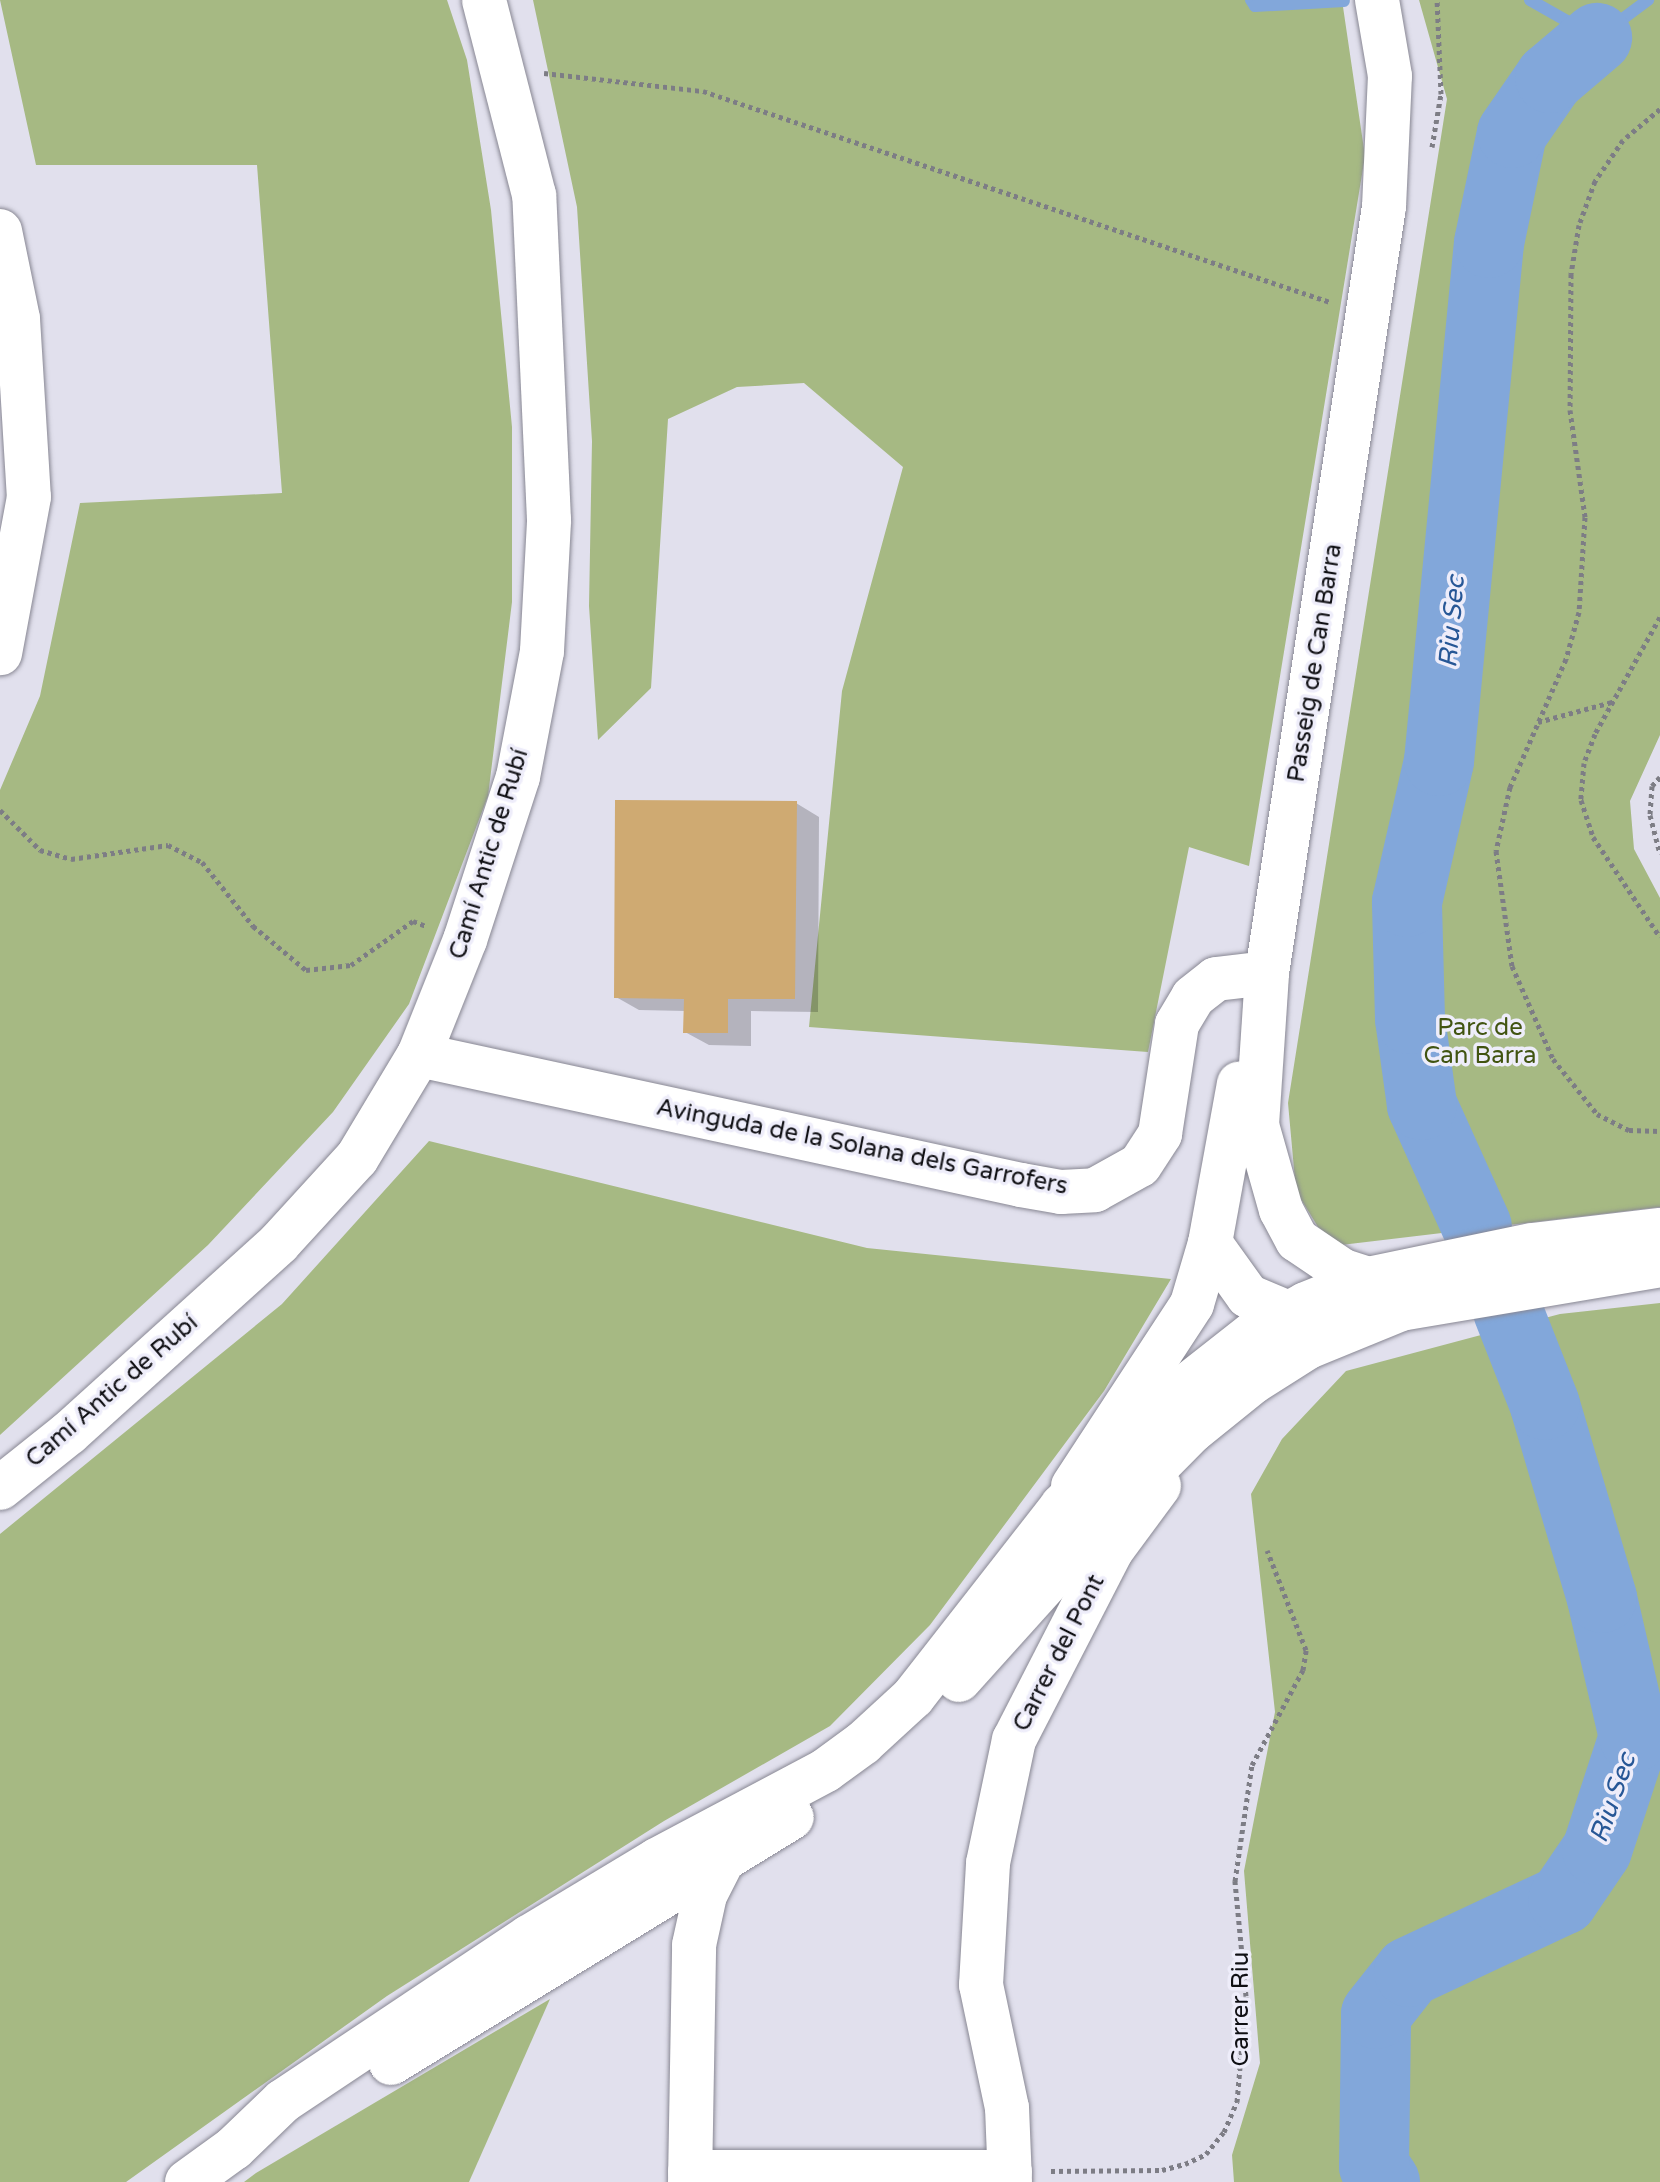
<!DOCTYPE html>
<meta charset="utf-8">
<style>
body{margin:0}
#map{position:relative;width:1660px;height:2182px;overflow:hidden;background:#e1e0ed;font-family:"Varela Round",sans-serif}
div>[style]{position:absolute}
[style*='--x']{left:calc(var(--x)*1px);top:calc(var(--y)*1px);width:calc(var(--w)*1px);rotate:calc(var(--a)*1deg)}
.green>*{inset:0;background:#a6b983}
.shadow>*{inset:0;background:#0003}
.stream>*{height:12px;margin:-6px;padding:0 6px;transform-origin:6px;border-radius:6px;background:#82a7da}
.river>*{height:70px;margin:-35px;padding:0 35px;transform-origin:35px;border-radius:35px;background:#82a7da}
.building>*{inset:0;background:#cfaa72}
.path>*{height:5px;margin-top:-2.5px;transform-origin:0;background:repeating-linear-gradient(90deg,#7d7d85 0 4px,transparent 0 8px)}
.roads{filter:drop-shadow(0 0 2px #888793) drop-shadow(0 0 2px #888793)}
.minor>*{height:44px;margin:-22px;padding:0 22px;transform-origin:22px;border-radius:22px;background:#fff}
.major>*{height:44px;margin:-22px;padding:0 22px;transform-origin:22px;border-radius:22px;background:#fff}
span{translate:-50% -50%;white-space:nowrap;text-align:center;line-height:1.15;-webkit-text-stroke:7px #eeedfa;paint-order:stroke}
.street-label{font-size:24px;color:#101014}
.park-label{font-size:24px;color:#415411}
.water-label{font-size:26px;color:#275796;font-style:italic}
</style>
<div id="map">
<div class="green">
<i style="clip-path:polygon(0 0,447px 0,467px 60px,491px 210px,512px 427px,512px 602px,488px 796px,409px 1004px,333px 1112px,208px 1245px,0 1435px,0 790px,40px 696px,80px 503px,282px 493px,257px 165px,36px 165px)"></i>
<i style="clip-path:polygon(533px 0,1342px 0,1365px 156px,1249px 866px,1189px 847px,1148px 1052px,809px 1027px,842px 691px,903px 467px,804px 383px,737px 387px,668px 419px,651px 688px,598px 740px,589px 606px,592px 441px,577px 207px)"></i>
<i style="clip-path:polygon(1419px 0,1660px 0,1660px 735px,1630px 801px,1634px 849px,1660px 898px,1660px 1207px,1341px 1245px,1318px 1227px,1296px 1191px,1288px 1103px,1447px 99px)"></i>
<i style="clip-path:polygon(429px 1141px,867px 1248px,1171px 1279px,1104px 1391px,930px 1625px,830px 1726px,664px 1821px,387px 1996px,126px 2182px,0 2182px,0 1534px,282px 1304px)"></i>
<i style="clip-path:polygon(1660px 1303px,1660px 2182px,1234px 2182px,1232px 2155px,1260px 2063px,1244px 1871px,1275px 1712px,1251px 1494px,1282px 1439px,1346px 1371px,1560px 1314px)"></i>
<i style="clip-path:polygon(550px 1999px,469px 2182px,244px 2182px,256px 2173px)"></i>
</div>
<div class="shadow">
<i style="clip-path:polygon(796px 803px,819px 817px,818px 1012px,751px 1011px,751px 1046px,709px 1045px,685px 1032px,686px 1011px,639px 1010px,616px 997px)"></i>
</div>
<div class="stream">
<i style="--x:1251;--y:0;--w:7;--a:56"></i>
<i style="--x:1255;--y:6;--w:89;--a:-3.2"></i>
<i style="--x:1530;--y:0;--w:77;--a:29.6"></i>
<i style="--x:1597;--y:38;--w:64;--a:-36.7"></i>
</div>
<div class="river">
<i style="--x:1477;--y:1227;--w:134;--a:-114.3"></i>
<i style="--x:1422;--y:1105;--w:87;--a:-97.9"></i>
<i style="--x:1410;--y:1019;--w:117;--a:-91.5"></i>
<i style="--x:1407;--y:902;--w:145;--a:-77.2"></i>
<i style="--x:1439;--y:761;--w:520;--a:-84.49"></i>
<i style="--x:1489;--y:243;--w:112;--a:-78.2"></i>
<i style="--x:1512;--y:133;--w:67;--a:-55.4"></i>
<i style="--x:1550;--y:78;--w:62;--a:-40.4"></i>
<i style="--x:1385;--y:2182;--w:19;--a:-125"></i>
<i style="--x:1374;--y:2166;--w:152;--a:-89.2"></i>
<i style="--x:1376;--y:2014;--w:53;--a:-51.8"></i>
<i style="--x:1409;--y:1972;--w:170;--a:-25.1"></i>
<i style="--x:1563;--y:1900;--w:60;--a:-55.8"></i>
<i style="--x:1597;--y:1850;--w:119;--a:-71.9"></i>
<i style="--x:1634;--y:1737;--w:143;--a:-103"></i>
<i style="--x:1602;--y:1598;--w:201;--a:-106.5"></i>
<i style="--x:1545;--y:1405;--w:101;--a:-111.5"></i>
</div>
<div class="building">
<i style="clip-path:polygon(615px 800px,797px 801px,795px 999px,728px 999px,728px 1033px,683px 1033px,684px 999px,614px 998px)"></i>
</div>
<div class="path">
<i style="--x:544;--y:73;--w:160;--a:6.5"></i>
<i style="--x:703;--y:91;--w:662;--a:18.6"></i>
<i style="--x:1660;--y:109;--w:48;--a:140"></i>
<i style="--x:1623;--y:140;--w:50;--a:124.3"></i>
<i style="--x:1595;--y:181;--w:47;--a:110"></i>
<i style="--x:1579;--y:225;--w:50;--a:99.3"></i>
<i style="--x:1571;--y:274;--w:136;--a:90.4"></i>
<i style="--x:1570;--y:410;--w:108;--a:82"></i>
<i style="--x:1585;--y:517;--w:95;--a:93.6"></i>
<i style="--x:1579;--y:612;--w:49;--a:105.5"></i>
<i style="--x:1566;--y:659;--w:140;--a:113.6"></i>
<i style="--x:1510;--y:787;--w:66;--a:102.3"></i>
<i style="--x:1496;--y:851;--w:116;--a:82.1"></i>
<i style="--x:1512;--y:966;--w:102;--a:66.2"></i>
<i style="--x:1553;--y:1059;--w:70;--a:51.3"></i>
<i style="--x:1597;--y:1114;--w:36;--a:27"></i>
<i style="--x:1629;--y:1130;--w:31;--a:2"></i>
<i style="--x:1432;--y:147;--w:54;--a:-80.4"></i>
<i style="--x:1441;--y:94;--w:94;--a:-92.4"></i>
<i style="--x:1660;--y:617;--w:134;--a:119.1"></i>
<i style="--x:1595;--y:734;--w:31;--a:111"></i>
<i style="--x:1584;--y:763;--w:37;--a:95"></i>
<i style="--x:1581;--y:800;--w:39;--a:72"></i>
<i style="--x:1593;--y:837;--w:120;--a:56.2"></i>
<i style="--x:1538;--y:722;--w:77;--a:-15.1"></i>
<i style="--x:1660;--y:777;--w:12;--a:132"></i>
<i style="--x:1652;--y:786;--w:29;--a:94"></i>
<i style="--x:1650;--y:815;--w:40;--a:75.6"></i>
<i style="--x:0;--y:810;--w:57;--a:45"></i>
<i style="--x:40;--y:850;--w:32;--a:16"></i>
<i style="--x:71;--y:859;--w:98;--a:-8.2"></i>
<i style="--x:168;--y:845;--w:38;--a:27"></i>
<i style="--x:202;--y:862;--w:82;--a:51.4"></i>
<i style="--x:253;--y:926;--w:69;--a:39.7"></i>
<i style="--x:306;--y:970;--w:45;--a:-6.3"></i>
<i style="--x:351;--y:965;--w:76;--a:-35.4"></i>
<i style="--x:413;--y:921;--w:14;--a:21"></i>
<i style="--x:1051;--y:2171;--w:111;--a:-0.5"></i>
<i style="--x:1162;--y:2170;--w:24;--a:-15"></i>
<i style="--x:1185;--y:2164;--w:23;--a:-25"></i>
<i style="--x:1206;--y:2154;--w:28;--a:-51"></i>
<i style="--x:1224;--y:2132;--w:33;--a:-67"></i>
<i style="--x:1237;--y:2102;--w:106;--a:-85.1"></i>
<i style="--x:1246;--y:1996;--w:116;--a:-95.5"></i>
<i style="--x:1235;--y:1881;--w:117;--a:-81.7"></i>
<i style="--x:1252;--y:1765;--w:108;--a:-61.8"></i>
<i style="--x:1303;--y:1670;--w:20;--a:-81"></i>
<i style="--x:1306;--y:1650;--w:107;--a:-111.3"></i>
</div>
<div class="roads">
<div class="minor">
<i style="--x:0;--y:231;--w:90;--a:78.4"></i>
<i style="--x:18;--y:319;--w:178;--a:86.5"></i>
<i style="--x:29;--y:497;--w:159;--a:100.5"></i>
<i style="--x:419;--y:1055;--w:616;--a:12.19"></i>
<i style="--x:1021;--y:1185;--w:41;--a:9.9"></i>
<i style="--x:1061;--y:1192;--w:34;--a:-3"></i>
<i style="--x:1095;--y:1190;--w:51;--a:-29.1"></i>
<i style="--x:1140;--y:1165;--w:37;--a:-57"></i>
<i style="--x:1160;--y:1134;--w:111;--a:-81.2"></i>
<i style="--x:1177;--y:1024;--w:31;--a:-59"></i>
<i style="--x:1193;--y:997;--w:29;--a:-38"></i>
<i style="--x:1216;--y:979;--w:51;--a:-6.7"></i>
<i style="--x:1210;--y:1243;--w:65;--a:54.4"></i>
<i style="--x:1248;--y:1296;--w:56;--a:22.9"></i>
<i style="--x:1300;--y:1318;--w:19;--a:3"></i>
<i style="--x:1368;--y:1279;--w:26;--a:-162"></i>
<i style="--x:1343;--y:1271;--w:55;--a:-146"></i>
<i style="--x:1297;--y:1240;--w:34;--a:-118"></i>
<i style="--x:1281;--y:1210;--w:88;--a:-105.8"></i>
<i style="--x:1257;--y:1125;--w:152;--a:-86.2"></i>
<i style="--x:1267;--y:973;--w:775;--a:-81.32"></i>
<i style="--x:1384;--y:207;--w:131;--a:-87.4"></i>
<i style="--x:1390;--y:76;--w:77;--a:-99.7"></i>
<i style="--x:1073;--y:1486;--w:217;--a:-56.8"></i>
<i style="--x:1192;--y:1304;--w:64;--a:-73.6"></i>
<i style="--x:1210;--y:1243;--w:162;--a:-79.7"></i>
<i style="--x:0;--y:1488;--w:88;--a:-38.6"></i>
<i style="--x:69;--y:1433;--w:283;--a:-42.1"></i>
<i style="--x:279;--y:1243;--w:115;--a:-47.5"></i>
<i style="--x:357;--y:1158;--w:120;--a:-59"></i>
<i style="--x:419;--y:1055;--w:124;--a:-68.2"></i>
<i style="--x:465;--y:940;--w:171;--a:-72"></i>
<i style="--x:518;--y:777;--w:128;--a:-79.2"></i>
<i style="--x:542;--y:651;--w:131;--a:-86.9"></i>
<i style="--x:549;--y:520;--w:325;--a:-92.6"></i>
<i style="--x:534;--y:195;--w:201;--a:-104.4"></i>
<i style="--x:690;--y:2172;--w:320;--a:0"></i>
<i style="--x:690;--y:2182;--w:237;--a:-89"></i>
<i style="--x:694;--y:1945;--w:51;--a:-77.6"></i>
<i style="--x:705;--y:1895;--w:37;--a:-63"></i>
<i style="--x:1010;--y:2182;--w:74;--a:-92.3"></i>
<i style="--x:1007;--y:2108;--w:126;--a:-101.9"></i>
<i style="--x:981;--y:1985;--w:122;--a:-86.7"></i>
<i style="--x:988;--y:1863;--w:126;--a:-78.1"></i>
<i style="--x:1014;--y:1740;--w:212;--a:-62.8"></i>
<i style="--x:1111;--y:1551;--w:81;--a:-53.6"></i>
</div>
<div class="major">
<i style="--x:959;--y:1680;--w:200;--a:-48"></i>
<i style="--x:1093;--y:1531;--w:141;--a:-45.3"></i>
<i style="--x:1192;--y:1431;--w:78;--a:-38.8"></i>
<i style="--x:1253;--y:1382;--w:65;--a:-32.5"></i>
<i style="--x:1308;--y:1347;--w:100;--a:-22.2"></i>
<i style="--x:1401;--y:1309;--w:263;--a:-9.6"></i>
<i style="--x:391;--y:2063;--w:470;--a:-31.5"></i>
<i style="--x:187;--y:2182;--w:58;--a:-35.9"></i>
<i style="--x:234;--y:2148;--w:68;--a:-43.8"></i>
<i style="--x:283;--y:2101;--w:296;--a:-33.7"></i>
<i style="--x:529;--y:1937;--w:149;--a:-31"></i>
<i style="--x:657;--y:1860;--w:191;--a:-28"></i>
<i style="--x:826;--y:1770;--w:46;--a:-36.1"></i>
<i style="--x:863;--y:1743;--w:68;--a:-42.6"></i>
<i style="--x:913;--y:1697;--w:242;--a:-52"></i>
<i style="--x:1062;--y:1506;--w:165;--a:-44.3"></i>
<i style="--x:1180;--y:1391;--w:95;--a:-38.2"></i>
<i style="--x:1255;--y:1332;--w:58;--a:-28.8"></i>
<i style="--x:1306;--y:1304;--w:67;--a:-22"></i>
<i style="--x:1368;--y:1279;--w:167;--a:-11.7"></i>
<i style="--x:1532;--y:1245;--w:129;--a:-6.7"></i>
</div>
</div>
<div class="street-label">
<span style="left:1315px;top:663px;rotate:-81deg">Passeig de Can Barra</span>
<span style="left:489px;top:854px;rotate:-73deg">Camí Antic de Rubí</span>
<span style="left:862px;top:1147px;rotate:11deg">Avinguda de la Solana dels Garrofers</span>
<span style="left:112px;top:1391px;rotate:-41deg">Camí Antic de Rubí</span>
<span style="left:1059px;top:1653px;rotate:-63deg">Carrer del Pont</span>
<span style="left:1241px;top:2009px;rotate:-90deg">Carrer Riu</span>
</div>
<div class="park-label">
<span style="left:1480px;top:1042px">Parc de<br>Can Barra</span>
</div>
<div class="water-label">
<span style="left:1452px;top:622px;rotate:-85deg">Riu Sec</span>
<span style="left:1613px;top:1798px;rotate:-71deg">Riu Sec</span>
</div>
</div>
